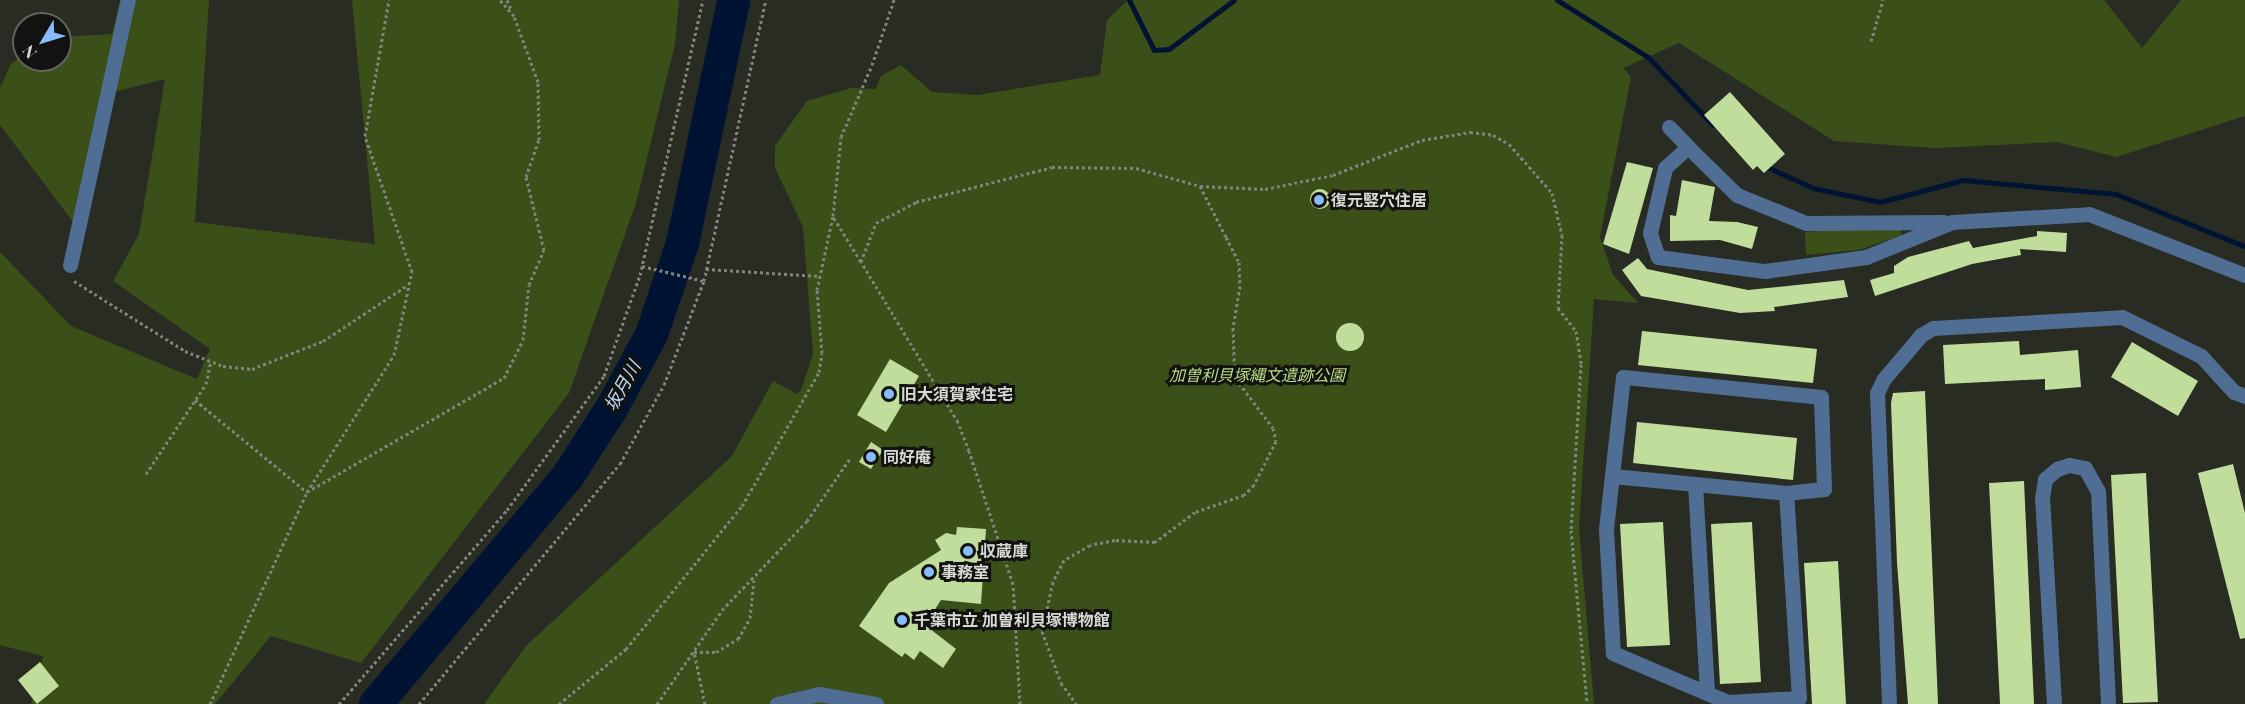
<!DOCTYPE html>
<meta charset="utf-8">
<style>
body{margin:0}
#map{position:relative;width:2245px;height:704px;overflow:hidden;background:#282c23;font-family:"Playfair Display","Noto Sans JP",serif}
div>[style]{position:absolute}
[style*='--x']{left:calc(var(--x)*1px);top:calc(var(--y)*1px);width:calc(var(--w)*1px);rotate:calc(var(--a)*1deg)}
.green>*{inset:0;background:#3b5018}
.stream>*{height:5px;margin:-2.5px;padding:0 2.5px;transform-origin:2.5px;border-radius:2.5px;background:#001333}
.river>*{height:33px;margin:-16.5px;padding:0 16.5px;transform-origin:16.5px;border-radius:16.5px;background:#001333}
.building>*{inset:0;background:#c0dd9c}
.round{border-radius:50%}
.path>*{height:3px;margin-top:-1.5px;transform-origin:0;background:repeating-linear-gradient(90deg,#80847c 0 3px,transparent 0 6px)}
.minor>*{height:15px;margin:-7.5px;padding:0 7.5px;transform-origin:7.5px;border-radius:7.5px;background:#506e93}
.dots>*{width:16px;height:16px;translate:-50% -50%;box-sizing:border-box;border:3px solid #121310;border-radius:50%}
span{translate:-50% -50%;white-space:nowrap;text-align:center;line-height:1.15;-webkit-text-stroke:6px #121310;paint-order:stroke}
.poi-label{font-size:16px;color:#d7dad4;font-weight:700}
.left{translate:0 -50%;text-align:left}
.park-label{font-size:16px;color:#b7dc85;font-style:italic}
.water-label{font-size:18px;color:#c0d7f5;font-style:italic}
.north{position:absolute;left:12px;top:12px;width:60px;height:60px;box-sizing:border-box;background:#121310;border:2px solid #61635e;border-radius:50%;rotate:232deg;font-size:16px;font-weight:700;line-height:24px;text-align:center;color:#d7dad4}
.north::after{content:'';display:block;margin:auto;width:21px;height:27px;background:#87bbfb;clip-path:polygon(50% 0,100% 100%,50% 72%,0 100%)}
</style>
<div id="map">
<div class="green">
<i style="clip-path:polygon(120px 0,209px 0,195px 222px,375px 244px,352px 0,679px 0,675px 44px,636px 203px,569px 393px,361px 663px,271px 636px,215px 704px,31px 704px,43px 656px,0 645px,0 252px,71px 326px,197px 379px,210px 349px,113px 281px,139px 234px,165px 79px,110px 93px,73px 222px,0 125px,0 88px,11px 64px,24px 54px,24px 60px,60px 60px,60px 37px,112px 34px)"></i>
<i style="clip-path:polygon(1128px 0,2104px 0,2142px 48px,2181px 0,2245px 0,2245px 116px,2116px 157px,2057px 142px,1935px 148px,1834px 141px,1679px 43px,1623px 68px,1631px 77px,1600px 237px,1613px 275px,1638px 303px,1594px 299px,1579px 528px,1594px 704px,484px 704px,527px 645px,732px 456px,773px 381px,797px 394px,801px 390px,813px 354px,803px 227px,775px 168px,775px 146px,807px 101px,851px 88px,876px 89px,881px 76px,901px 65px,932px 92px,978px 95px,1100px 75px,1107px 20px)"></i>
<i style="clip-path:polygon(1900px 225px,1902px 235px,1859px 250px,1806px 255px,1805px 232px)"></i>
</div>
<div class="stream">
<i style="--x:1129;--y:0;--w:56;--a:63.4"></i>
<i style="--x:1154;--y:50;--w:15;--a:-4"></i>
<i style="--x:1169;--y:49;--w:81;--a:-37"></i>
<i style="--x:1557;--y:0;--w:107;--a:32.1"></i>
<i style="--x:1648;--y:57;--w:94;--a:46.3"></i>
<i style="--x:1765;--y:166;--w:53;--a:24.6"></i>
<i style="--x:1813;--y:188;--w:68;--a:11.8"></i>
<i style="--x:1880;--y:202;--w:86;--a:-14.8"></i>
<i style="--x:1963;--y:180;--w:154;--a:5.2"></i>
<i style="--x:2116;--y:194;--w:138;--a:22.1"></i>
</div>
<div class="river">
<i style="--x:375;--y:704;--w:298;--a:-49.9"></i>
<i style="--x:567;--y:476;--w:81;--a:-57.1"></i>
<i style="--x:611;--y:408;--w:84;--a:-61.6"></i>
<i style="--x:651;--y:334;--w:96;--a:-71.2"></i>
<i style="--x:682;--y:243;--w:248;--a:-78.1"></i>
</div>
<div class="building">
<i style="clip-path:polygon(1730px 92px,1785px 154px,1764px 173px,1757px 166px,1753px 170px,1704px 115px)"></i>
<i style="clip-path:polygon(1627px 162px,1653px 168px,1629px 254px,1603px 244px)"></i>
<i style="clip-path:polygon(1682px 180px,1715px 187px,1709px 221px,1737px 222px,1758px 227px,1752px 249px,1720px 240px,1670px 241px,1670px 215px,1676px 216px)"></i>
<i class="round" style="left:1310px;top:189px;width:20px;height:20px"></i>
<i style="clip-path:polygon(2037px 231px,2067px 233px,2066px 252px,2020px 249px,2021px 255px,1972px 264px,1875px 296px,1870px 280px,1894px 273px,1894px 266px,1908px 257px,1969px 241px,1973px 248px,2037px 236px)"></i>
<i style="clip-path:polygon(1638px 258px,1647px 269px,1748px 290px,1844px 280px,1848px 297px,1774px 307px,1775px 311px,1740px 313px,1641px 296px,1622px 270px)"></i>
<i class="round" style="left:1336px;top:323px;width:28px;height:28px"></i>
<i style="clip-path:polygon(1642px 331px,1817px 349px,1813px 383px,1638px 365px)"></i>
<i style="clip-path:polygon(2019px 341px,2020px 355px,2078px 350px,2081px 387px,2045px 390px,2045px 379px,1945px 384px,1943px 345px)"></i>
<i style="clip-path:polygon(2132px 342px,2198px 381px,2178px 416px,2111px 377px)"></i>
<i style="clip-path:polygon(890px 359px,919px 376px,886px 432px,857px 415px)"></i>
<i style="clip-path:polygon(1925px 391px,1938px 704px,1908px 704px,1897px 563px,1891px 403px,1893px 393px)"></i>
<i style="clip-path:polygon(1637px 422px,1797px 438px,1793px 480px,1633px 463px)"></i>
<i style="clip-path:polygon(871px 442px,883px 450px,871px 469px,859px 462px)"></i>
<i style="clip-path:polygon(2233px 464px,2245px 513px,2245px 638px,2240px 639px,2198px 473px)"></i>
<i style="clip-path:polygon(2146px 473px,2158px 702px,2123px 703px,2111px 475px)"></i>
<i style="clip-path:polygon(2024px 481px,2034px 704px,2000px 704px,1989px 483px)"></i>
<i style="clip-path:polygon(1663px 522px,1670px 645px,1627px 647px,1620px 524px)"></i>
<i style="clip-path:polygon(1752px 522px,1761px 682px,1720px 684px,1711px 524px)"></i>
<i style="clip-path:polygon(957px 527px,986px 529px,981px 604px,941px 600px,925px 625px,956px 649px,943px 668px,920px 651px,914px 660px,905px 653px,902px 657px,859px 626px,889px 583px,941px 550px,935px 540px,946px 533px,956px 535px)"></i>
<i style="clip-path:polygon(1838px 561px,1846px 704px,1812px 704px,1804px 563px)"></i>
<i style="clip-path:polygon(40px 662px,59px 686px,37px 704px,18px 680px)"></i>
</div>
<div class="path">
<i style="--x:507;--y:0;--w:12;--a:66"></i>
<i style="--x:1871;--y:41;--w:43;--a:-73.7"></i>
<i style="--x:1200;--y:186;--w:65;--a:2.6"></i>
<i style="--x:1265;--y:189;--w:69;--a:-11.6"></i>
<i style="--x:1333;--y:175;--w:96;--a:-21.5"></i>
<i style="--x:1422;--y:140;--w:49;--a:-9.5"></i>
<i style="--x:1470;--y:132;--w:23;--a:7"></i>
<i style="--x:1493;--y:135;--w:18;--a:29"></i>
<i style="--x:1509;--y:144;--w:65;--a:48.7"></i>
<i style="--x:1552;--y:193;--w:43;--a:76.6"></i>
<i style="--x:1562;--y:235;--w:73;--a:93.1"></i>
<i style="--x:1558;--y:308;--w:29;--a:52"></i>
<i style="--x:1576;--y:331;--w:33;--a:81"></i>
<i style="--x:1581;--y:364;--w:166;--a:93.4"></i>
<i style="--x:1571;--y:530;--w:175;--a:84.7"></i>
<i style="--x:834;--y:218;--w:52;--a:58.5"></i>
<i style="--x:642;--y:266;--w:64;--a:13.6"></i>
<i style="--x:706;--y:269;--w:114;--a:3.5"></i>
<i style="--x:74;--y:281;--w:131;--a:32.2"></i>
<i style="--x:185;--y:351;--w:41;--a:21.5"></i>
<i style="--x:223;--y:366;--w:29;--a:6"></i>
<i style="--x:252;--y:369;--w:76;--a:-21.5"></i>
<i style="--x:323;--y:341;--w:102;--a:-33.4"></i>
<i style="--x:195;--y:400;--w:145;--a:39.4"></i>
<i style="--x:307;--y:492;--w:228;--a:-30.1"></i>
<i style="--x:504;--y:378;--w:42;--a:-63.4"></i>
<i style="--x:523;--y:340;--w:55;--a:-83.8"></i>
<i style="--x:529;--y:285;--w:38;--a:-67"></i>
<i style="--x:544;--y:250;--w:75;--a:-103.9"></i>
<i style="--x:526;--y:177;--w:39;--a:-71"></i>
<i style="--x:539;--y:140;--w:58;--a:-91"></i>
<i style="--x:538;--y:82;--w:70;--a:-110"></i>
<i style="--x:514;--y:16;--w:21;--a:-131"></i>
<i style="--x:146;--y:474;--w:108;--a:-56.3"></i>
<i style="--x:206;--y:384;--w:24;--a:-78"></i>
<i style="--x:210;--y:704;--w:233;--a:-65.4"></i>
<i style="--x:307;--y:492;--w:162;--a:-57.6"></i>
<i style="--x:394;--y:355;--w:85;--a:-77.8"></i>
<i style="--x:412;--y:272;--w:144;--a:-109.1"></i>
<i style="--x:365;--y:136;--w:138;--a:-80"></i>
<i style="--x:339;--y:704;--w:257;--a:-49.1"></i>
<i style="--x:507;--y:510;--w:165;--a:-54.1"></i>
<i style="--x:604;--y:376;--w:107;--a:-70.4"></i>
<i style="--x:640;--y:275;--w:282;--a:-77.1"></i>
<i style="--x:419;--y:704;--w:313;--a:-50.1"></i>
<i style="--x:620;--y:464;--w:90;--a:-60.9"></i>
<i style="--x:664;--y:385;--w:111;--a:-69"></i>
<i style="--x:704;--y:281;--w:288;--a:-77.6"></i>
<i style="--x:559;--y:704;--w:87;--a:-39.4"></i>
<i style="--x:626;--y:649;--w:184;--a:-51"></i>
<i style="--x:742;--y:506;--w:155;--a:-60.1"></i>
<i style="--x:819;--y:372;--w:19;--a:-81"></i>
<i style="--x:822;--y:353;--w:63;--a:-94.5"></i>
<i style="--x:817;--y:290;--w:76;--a:-77.8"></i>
<i style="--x:833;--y:216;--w:79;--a:-84.2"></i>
<i style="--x:841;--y:137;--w:78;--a:-66.7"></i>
<i style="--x:872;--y:65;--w:69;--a:-71.3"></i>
<i style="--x:657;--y:704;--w:114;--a:-55.3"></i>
<i style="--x:722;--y:610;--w:123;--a:-46.3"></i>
<i style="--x:807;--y:521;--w:78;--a:-55.5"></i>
<i style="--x:705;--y:704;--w:53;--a:-101.9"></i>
<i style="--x:694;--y:652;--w:22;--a:0"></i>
<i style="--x:716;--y:652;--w:26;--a:-31"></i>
<i style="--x:738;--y:639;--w:24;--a:-60"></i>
<i style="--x:750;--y:618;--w:38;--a:-84"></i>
<i style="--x:1020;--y:704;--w:120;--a:-93.3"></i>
<i style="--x:1013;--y:584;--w:140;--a:-108.3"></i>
<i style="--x:969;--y:451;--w:31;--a:-111"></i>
<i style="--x:958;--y:422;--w:187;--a:-121.2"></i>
<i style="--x:861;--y:262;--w:42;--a:-69"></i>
<i style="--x:876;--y:223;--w:45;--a:-27.7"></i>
<i style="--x:916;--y:202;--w:140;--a:-14.4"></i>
<i style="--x:1052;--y:167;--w:84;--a:0.7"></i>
<i style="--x:1136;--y:168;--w:66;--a:15.7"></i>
<i style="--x:1200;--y:186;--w:57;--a:63"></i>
<i style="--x:1226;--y:237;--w:28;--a:63"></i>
<i style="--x:1239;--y:262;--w:24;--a:88"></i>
<i style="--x:1240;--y:286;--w:43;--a:99.5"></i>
<i style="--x:1233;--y:328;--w:38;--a:88"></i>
<i style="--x:1234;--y:366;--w:18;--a:74"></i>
<i style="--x:1239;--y:383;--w:56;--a:52.9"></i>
<i style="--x:1273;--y:428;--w:13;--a:77"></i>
<i style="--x:1276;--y:441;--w:49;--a:116.6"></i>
<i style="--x:1254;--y:485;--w:14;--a:135"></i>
<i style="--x:1244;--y:495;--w:52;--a:160.9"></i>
<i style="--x:1195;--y:512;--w:50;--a:143.1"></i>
<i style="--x:1155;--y:542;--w:40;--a:-177.1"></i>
<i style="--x:1115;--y:540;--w:25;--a:169"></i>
<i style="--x:1090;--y:545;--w:30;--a:150"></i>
<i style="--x:1064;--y:560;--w:25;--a:117"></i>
<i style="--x:1053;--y:582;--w:50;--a:102.7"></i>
<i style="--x:1042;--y:631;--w:55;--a:69.9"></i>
<i style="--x:1061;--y:683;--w:26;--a:54"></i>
</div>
<div class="minor">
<i style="--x:1669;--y:127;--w:28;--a:46"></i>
<i style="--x:1688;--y:147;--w:31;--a:138"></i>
<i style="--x:1665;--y:168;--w:67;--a:103"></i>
<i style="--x:1650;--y:233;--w:25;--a:72"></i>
<i style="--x:1658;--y:257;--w:108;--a:7.5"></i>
<i style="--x:1765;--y:271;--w:102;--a:-7.9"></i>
<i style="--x:1866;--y:257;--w:93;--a:-22.1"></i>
<i style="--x:1952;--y:222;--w:137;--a:-3.3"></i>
<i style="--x:2089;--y:214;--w:168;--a:21.4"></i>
<i style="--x:1688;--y:147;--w:69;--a:44.4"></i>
<i style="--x:1737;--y:195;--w:74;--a:22.1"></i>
<i style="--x:1806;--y:223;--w:137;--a:-0.4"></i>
<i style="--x:70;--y:265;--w:271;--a:-77.7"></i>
<i style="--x:1613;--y:476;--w:174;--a:5.6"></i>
<i style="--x:1786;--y:493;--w:38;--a:-6"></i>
<i style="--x:1824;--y:489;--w:92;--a:-91.9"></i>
<i style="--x:1821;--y:397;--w:199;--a:-174.2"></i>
<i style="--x:1623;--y:377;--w:153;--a:96.4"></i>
<i style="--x:1606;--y:529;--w:124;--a:86.8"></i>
<i style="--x:1613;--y:653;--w:125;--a:23.1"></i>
<i style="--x:1728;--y:702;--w:71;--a:-3.2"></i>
<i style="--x:1799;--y:698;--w:205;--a:-93.6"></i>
<i style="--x:1695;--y:484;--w:209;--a:86.7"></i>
<i style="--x:777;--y:704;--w:43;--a:-13.4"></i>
<i style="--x:819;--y:694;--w:58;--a:10"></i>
<i style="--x:1889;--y:704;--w:311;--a:-92.2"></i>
<i style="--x:1877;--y:393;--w:14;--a:-65"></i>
<i style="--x:1883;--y:380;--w:59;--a:-49.8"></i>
<i style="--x:1921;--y:335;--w:14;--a:-30"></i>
<i style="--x:1933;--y:328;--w:189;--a:-3.3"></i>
<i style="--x:2122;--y:317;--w:88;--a:26.3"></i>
<i style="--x:2201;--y:356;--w:49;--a:47.5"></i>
<i style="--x:2234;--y:392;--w:12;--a:20"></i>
<i style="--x:2054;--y:704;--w:206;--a:-93.3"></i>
<i style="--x:2042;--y:498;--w:19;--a:-81"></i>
<i style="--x:2045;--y:479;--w:16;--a:-40"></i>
<i style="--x:2057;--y:469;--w:13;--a:-18"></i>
<i style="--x:2069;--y:465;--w:16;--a:11"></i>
<i style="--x:2085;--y:468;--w:26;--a:61"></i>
<i style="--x:2098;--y:491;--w:213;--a:87.3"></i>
</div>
<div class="dots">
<i style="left:1319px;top:200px;background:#87bbfb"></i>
<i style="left:889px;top:394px;background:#87bbfb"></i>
<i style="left:871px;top:457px;background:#87bbfb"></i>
<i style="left:968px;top:551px;background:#87bbfb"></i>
<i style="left:929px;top:572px;background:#87bbfb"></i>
<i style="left:902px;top:620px;background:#87bbfb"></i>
</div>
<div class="poi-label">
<span class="left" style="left:1331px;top:200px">復元竪穴住居</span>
<span class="left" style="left:901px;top:394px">旧大須賀家住宅</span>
<span class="left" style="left:883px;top:457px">同好庵</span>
<span class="left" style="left:980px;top:551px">収蔵庫</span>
<span class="left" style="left:941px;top:572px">事務室</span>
<span class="left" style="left:914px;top:620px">千葉市立 加曽利貝塚博物館</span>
</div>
<div class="park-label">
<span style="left:1257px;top:375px">加曽利貝塚縄文遺跡公園</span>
</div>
<div class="water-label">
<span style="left:622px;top:386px;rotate:-61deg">坂月川</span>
</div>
<div class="north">N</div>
</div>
